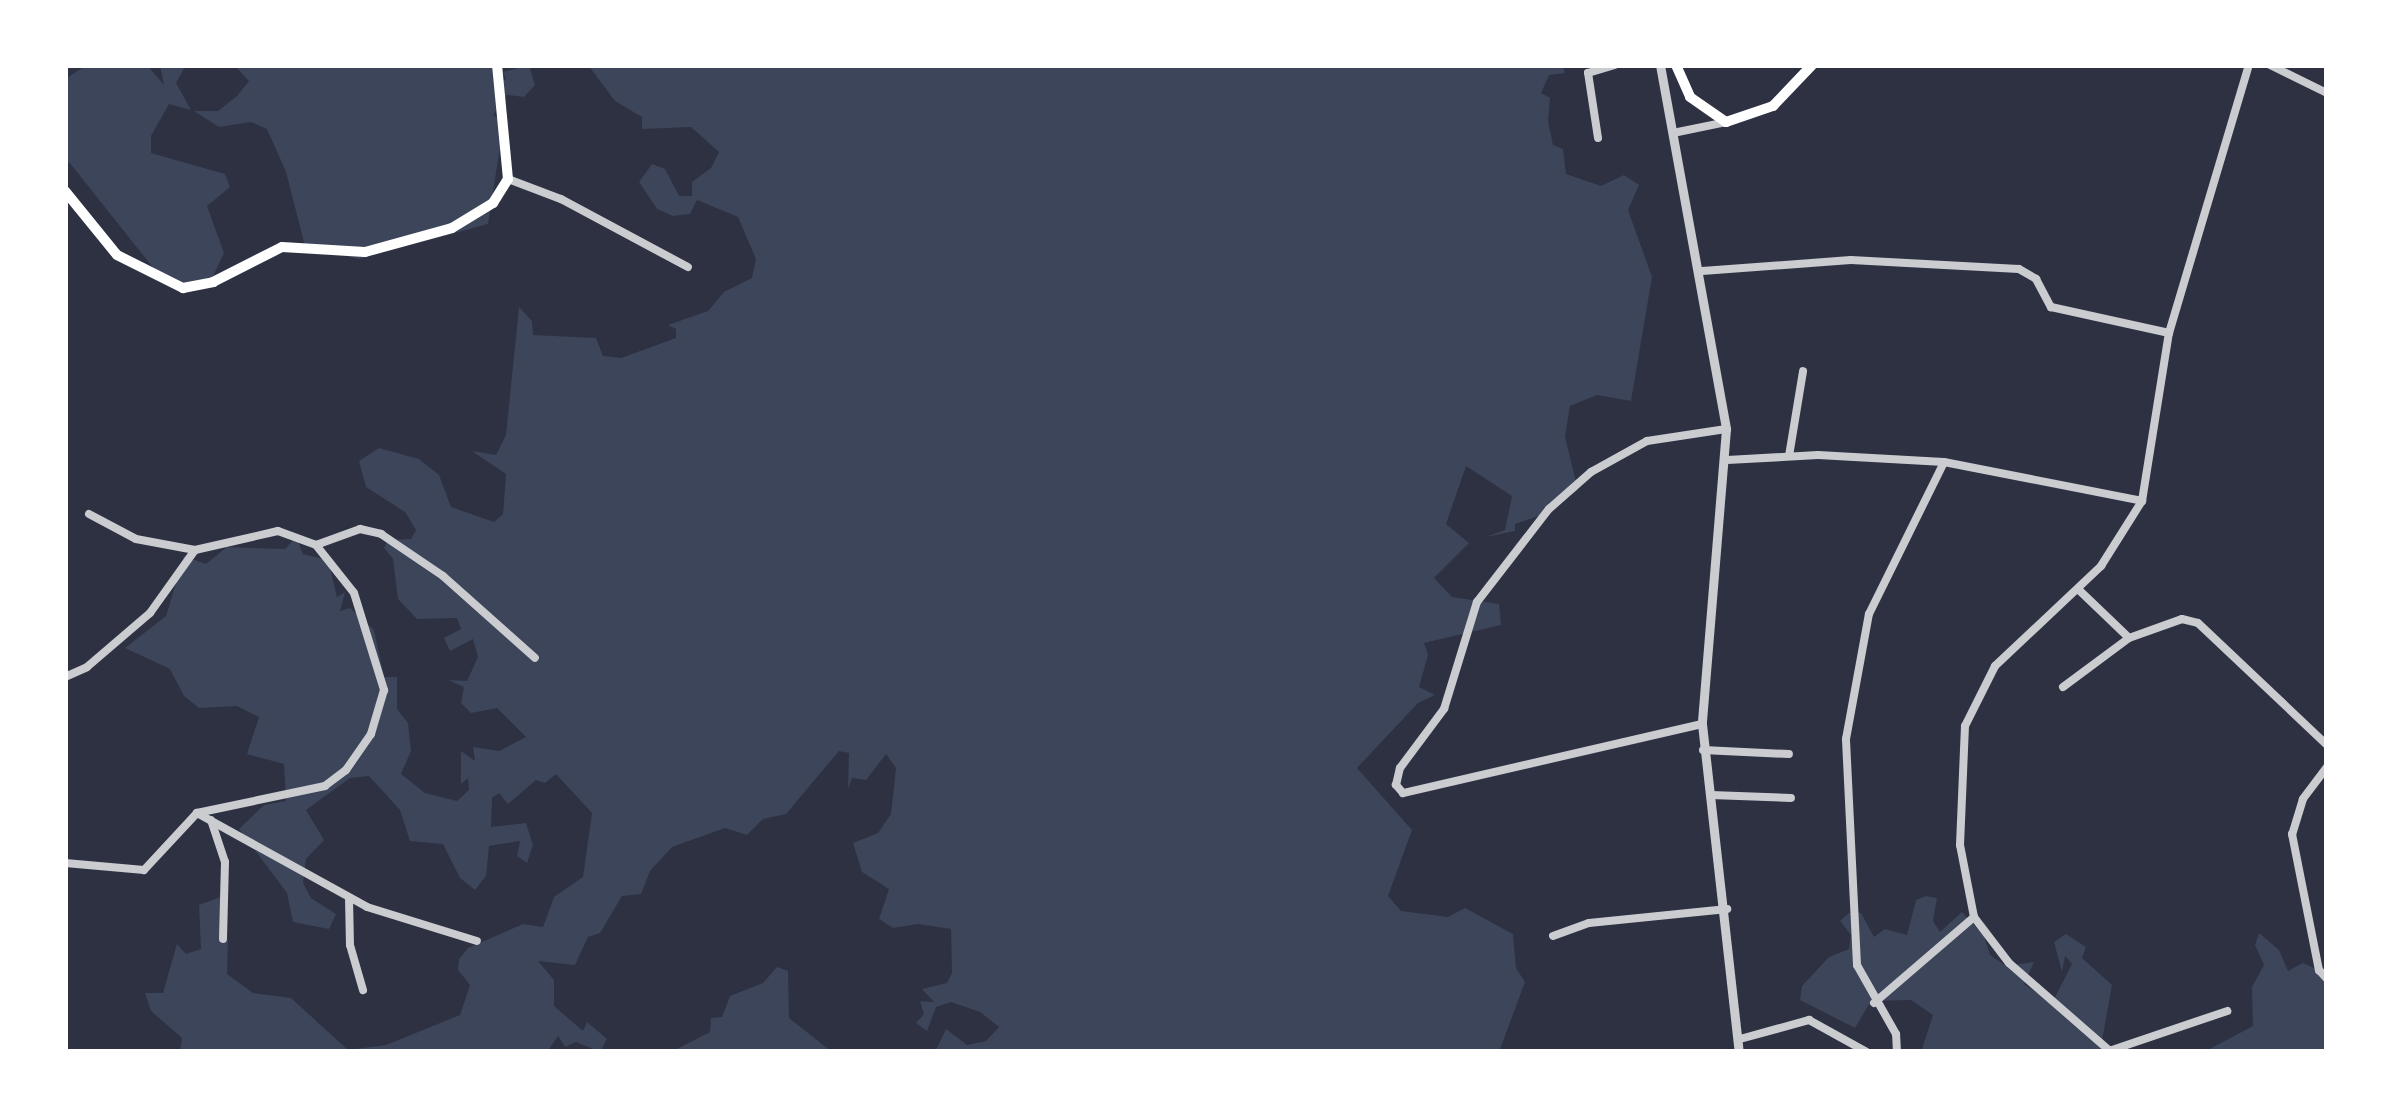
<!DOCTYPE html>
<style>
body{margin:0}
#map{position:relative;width:2392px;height:1117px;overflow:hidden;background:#2d3142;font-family:"PT Sans",sans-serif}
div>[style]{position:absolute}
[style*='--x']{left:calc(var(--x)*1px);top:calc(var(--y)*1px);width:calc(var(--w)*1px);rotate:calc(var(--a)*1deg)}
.green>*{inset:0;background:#3c4559}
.minor>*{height:8px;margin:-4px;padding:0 4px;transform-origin:4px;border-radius:4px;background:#caccd0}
.tertiary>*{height:9px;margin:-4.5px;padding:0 4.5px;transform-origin:4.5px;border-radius:4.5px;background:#caccd0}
.secondary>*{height:10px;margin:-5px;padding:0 5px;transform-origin:5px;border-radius:5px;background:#fff}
span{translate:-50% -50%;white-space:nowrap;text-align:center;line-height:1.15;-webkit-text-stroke:8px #fff;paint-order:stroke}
.frame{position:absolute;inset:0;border:68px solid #fff;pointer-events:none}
</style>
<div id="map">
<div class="green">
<i style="clip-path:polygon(87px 65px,147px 65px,164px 85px,160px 65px,186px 65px,176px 83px,191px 110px,169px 104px,151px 136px,151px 153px,225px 174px,230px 187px,207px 206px,224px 253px,208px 287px,162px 279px,69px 162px,65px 172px,65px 79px)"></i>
<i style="clip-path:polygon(234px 65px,496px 65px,499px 82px,506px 79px,503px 72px,529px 65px,535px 85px,524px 97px,507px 95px,493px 115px,504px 122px,488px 224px,359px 259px,305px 246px,286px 172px,267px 129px,251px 122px,219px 127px,194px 111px,218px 111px,237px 96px,249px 81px)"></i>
<i style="clip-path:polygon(588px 65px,1562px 65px,1565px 73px,1549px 75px,1541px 93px,1550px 98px,1548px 121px,1553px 145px,1563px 149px,1566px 174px,1601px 186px,1624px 175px,1639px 185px,1628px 210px,1652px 277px,1631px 401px,1597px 395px,1570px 406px,1565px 437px,1578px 490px,1547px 513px,1515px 524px,1515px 531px,1486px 537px,1505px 530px,1512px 496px,1466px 466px,1446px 524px,1469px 543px,1434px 578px,1452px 597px,1499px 604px,1501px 625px,1424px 643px,1428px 655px,1419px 687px,1435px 695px,1418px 703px,1357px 768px,1412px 830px,1388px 896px,1401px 911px,1448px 917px,1465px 908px,1513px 934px,1516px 968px,1525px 982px,1499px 1052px,935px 1052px,946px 1029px,967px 1045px,986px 1041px,999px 1027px,980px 1012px,951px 1002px,936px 1007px,927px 1031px,916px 1023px,924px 1014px,920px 1001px,934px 1002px,922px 989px,947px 983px,952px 973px,951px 929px,918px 924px,893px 928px,879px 919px,889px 889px,862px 872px,853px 843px,878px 833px,891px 814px,896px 768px,886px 754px,866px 780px,852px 778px,848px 789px,849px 753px,839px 751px,786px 814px,763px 819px,747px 835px,725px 828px,672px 847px,650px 871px,641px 894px,622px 896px,600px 933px,588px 937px,575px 965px,538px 961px,554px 980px,554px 1006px,583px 1031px,587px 1022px,607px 1039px,600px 1052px,576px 1042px,565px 1047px,558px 1036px,547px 1052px,180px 1052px,182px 1038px,151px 1011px,145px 993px,163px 993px,177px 944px,186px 954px,201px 949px,199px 905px,226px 895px,221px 930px,228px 940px,227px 974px,253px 993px,291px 998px,348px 1050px,386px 1045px,460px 1015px,470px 985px,458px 970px,459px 959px,468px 948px,523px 924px,543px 927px,554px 897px,583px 877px,592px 813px,556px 774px,545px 783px,536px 780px,508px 804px,499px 793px,492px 798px,491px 827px,526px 823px,533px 845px,527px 863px,517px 856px,520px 841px,489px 846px,486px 876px,475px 890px,460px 878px,443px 844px,410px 841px,400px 810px,369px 776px,350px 778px,306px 810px,324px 840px,306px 859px,303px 883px,311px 898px,336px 914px,329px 929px,293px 922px,287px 893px,239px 829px,264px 805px,286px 801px,284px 764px,247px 754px,259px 717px,237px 706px,199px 708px,184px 696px,170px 669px,125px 648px,166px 616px,184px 556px,206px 564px,227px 547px,285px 549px,296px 537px,303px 554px,328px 560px,337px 597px,345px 592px,340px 611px,350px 608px,374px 630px,384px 677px,397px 677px,397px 709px,408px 723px,411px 751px,401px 774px,425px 793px,457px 801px,469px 790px,468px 778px,461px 784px,461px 751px,475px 761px,473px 747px,499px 751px,526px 737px,497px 708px,471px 713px,461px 703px,464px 687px,448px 680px,467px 681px,478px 657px,473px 639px,450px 651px,444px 638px,461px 629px,457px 618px,417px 619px,398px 599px,393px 559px,384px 548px,388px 540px,411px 539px,416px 530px,405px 512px,366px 487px,359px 461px,379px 448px,419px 459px,439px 475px,451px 507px,494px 522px,503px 514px,506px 474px,472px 451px,496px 455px,506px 435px,519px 307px,532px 321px,533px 335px,596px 338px,603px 356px,621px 358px,676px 338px,676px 329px,668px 325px,708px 311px,724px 292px,752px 278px,756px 259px,738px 217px,697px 200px,690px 214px,673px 216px,657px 209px,639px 182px,652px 164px,665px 169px,679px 196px,692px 196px,692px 182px,711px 168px,719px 152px,691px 127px,642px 129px,642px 117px,615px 101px)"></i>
<i style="clip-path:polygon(1926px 896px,1937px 898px,1933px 921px,1940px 932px,1962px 912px,1984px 936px,1990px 955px,2006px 966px,2034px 962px,2024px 984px,2052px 1003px,2072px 964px,2065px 956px,2062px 972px,2054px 942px,2066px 934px,2086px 947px,2082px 958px,2112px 985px,2100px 1052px,1921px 1052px,1933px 1015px,1911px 1000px,1871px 1001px,1855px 1028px,1800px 1000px,1802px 986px,1829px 957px,1849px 949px,1851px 935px,1840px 921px,1849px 913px,1861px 913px,1874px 937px,1885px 929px,1907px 935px,1916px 900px)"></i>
<i style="clip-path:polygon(2259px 933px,2279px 950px,2288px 971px,2303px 963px,2327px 974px,2327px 1052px,2204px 1052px,2253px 1026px,2252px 987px,2264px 965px,2255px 945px)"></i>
<i style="clip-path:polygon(777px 967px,788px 971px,789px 1018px,832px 1052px,671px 1052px,710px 1032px,711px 1018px,722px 1017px,730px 996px,763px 983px)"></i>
</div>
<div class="minor">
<i style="--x:2270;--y:65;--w:64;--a:26.2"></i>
<i style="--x:1673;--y:133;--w:54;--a:-11.7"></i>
<i style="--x:1598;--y:138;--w:66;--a:-98.7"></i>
<i style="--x:1588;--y:73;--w:28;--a:-17"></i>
<i style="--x:508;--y:179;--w:57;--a:20.7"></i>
<i style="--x:561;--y:199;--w:144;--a:28.2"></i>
<i style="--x:1702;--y:271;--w:149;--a:-4.2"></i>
<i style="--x:1851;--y:260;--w:168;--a:3.1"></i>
<i style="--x:2019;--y:269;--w:20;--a:30"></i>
<i style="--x:2036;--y:279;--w:32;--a:62"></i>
<i style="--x:2051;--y:307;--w:121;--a:12.4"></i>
<i style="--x:1789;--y:456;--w:86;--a:-80.6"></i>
<i style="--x:1727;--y:460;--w:91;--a:-3.1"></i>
<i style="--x:1818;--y:455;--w:126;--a:3.2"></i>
<i style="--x:1944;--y:462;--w:202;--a:11.1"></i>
<i style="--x:89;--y:514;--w:53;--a:28"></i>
<i style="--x:136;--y:539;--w:60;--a:10.6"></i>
<i style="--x:316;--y:545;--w:47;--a:-20"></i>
<i style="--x:360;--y:529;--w:22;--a:13"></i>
<i style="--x:381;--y:534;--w:75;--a:34.1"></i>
<i style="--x:443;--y:576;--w:123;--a:41.7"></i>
<i style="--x:2079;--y:590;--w:69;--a:43.8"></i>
<i style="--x:2129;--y:638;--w:56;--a:-19.7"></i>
<i style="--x:2182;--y:619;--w:16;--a:14"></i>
<i style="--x:2198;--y:623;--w:178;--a:43.4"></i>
<i style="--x:65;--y:677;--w:24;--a:-24"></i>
<i style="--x:87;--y:667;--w:83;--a:-40.6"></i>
<i style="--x:150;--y:613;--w:77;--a:-54.5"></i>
<i style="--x:195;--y:550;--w:85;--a:-12.9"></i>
<i style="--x:278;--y:531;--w:40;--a:20.2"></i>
<i style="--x:316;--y:545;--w:61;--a:51.6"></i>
<i style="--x:354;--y:593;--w:102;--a:72.8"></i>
<i style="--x:384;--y:690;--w:46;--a:106.5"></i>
<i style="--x:371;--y:734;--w:44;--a:124.8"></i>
<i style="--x:346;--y:770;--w:26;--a:143"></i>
<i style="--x:325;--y:786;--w:131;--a:168.1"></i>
<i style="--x:197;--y:813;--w:78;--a:132.9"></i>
<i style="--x:144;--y:870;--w:79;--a:-174.9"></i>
<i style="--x:2063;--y:687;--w:82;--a:-36.6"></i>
<i style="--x:1702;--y:724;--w:307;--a:167"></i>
<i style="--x:1403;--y:793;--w:11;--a:-131"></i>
<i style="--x:1396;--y:785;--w:17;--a:-77"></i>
<i style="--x:1400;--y:768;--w:74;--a:-53.3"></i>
<i style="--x:1444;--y:709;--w:112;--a:-72.9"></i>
<i style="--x:1477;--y:602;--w:118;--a:-52.3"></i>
<i style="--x:1549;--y:509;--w:56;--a:-41.4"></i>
<i style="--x:1591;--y:472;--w:64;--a:-29"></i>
<i style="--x:1647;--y:441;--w:80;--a:-8.6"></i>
<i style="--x:1703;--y:750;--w:86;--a:2.7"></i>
<i style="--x:2327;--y:767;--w:40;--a:127"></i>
<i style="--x:2303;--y:799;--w:37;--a:107"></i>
<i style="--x:2292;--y:834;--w:139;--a:78.8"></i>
<i style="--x:2319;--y:970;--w:12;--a:48"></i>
<i style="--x:1711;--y:795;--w:80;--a:2.1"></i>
<i style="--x:197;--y:813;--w:194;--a:28.9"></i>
<i style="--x:367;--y:907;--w:115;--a:17.2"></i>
<i style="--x:211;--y:820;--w:44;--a:71.6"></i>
<i style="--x:225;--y:862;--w:77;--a:91.5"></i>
<i style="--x:349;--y:898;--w:47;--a:88.8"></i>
<i style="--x:350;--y:945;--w:47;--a:73.9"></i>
<i style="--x:1553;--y:936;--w:38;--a:-20"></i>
<i style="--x:1589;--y:923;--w:139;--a:-5.8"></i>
<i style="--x:1874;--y:1003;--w:132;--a:-40.7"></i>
<i style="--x:1740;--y:1039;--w:72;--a:-15.4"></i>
<i style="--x:1809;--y:1020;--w:66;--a:28.9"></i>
<i style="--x:2109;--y:1051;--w:125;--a:-18.7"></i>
<i style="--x:1897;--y:1052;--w:18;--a:-93"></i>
<i style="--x:1896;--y:1034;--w:79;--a:-119.5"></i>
<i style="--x:1857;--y:965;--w:226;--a:-92.8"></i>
<i style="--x:1846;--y:739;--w:127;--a:-79.6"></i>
<i style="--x:1869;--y:614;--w:169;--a:-63.7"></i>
<i style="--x:2111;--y:1052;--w:135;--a:-138.9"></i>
<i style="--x:2009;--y:963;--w:58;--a:-127.3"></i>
<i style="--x:1974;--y:917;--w:73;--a:-101"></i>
<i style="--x:1960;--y:845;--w:119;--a:-87.6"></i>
<i style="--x:1965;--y:726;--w:67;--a:-63.4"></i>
<i style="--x:1995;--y:666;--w:146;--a:-43.3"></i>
<i style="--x:2101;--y:566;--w:77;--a:-57.8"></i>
<i style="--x:2142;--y:501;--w:170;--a:-80.9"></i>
<i style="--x:2169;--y:333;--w:280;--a:-73.4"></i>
</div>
<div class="tertiary">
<i style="--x:1660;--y:65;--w:370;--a:79.7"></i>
<i style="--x:1726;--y:429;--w:296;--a:94.7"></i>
<i style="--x:1702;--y:724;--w:330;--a:83.6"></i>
</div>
<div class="secondary">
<i style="--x:1676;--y:65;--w:35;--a:66"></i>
<i style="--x:1690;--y:97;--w:44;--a:34.8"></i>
<i style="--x:1726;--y:122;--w:50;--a:-18.8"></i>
<i style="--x:1773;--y:106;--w:57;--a:-46.4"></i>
<i style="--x:65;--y:191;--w:82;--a:50.9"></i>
<i style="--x:117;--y:255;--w:74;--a:26.6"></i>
<i style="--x:183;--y:288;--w:31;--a:-11"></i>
<i style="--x:213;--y:282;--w:77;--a:-26.9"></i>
<i style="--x:282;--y:247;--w:83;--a:3.4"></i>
<i style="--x:365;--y:252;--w:90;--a:-15.4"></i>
<i style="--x:452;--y:228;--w:48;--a:-31.4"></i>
<i style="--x:493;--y:203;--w:28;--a:-58"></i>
<i style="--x:508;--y:179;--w:115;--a:-95.5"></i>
</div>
<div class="frame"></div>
</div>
